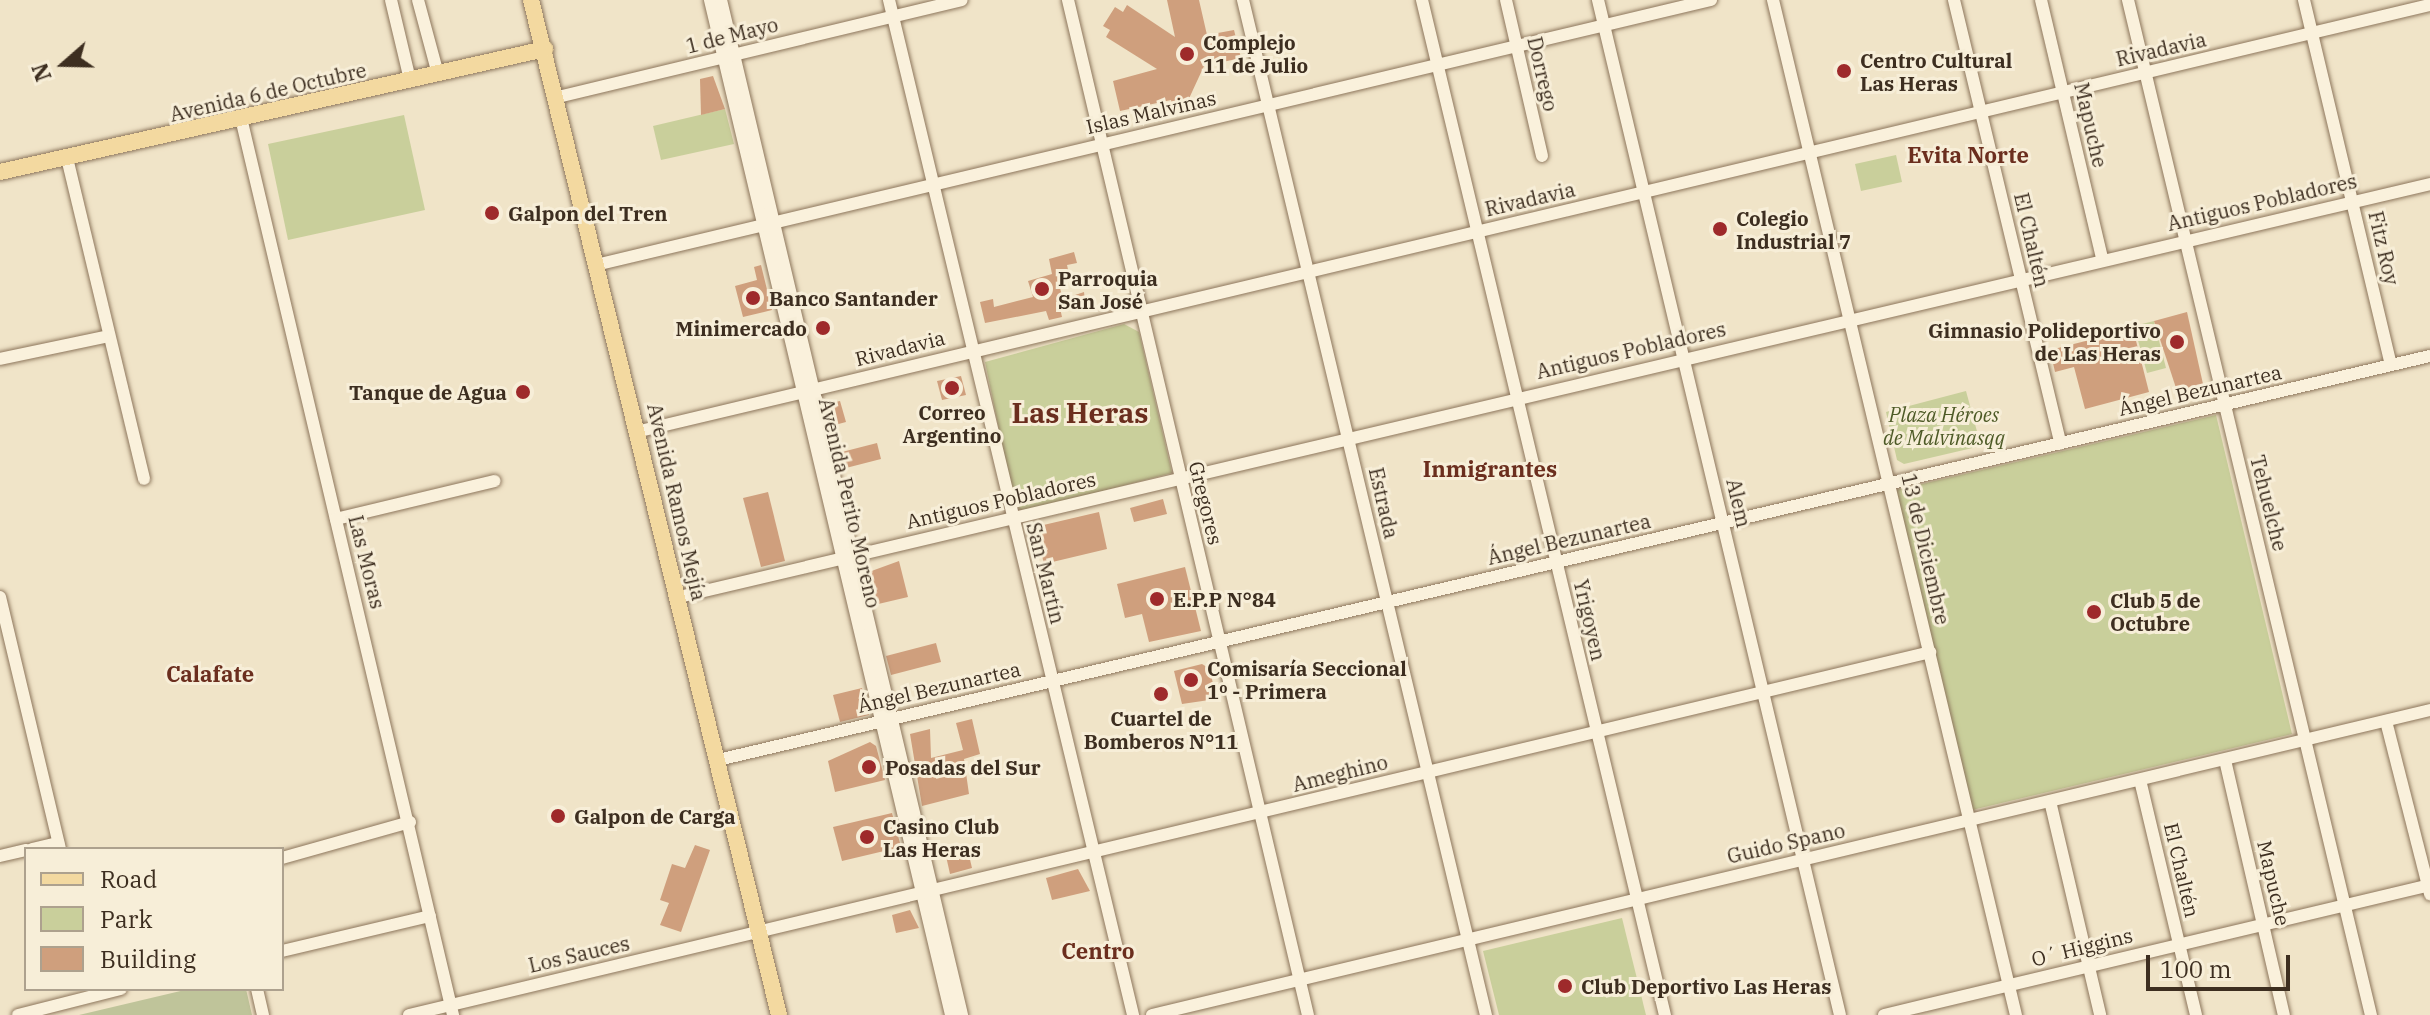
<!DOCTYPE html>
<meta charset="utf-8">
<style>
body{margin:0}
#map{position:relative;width:2430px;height:1015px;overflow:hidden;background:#f0e4c8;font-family:"IBM Plex Serif",serif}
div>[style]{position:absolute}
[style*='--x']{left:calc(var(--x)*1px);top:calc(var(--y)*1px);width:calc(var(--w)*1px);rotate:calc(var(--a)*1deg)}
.green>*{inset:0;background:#c9cf9b}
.cemetery>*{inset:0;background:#bfc49a}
.building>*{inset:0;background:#cf9f7d}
.roads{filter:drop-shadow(0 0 2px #8d765c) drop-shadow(0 0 2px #8d765c)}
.minor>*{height:12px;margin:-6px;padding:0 6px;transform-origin:6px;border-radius:6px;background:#faf1dc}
.major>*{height:16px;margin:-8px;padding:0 8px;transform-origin:8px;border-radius:8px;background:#f3d9a0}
.dots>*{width:22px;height:22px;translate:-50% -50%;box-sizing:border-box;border:4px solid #f7eed8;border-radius:50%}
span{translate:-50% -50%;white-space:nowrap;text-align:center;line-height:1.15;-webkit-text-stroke:6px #f7eed8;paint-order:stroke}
.street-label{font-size:20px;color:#3d2e20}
.poi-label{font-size:20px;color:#3d2e20;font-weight:700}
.left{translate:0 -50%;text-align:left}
.right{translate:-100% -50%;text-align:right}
.park-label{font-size:20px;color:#4d5a26;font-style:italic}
.neighbourhood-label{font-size:22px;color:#6b2e1e;font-weight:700}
.district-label{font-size:28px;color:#6b2e1e;font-weight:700}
.legend{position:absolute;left:24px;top:847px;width:260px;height:144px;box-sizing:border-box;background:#f7eed8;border:2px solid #ada18e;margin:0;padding:10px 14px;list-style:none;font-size:24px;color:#3d2e20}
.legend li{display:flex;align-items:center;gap:16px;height:40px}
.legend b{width:40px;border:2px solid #ada18e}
.north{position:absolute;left:24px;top:24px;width:80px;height:80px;-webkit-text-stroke:6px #f7eed8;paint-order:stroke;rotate:250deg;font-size:22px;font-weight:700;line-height:32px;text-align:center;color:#3d2e20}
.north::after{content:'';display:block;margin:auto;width:28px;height:36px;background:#3d2e20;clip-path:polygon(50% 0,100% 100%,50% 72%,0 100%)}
.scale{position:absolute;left:2146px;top:955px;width:144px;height:36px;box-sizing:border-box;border:4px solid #3d2e20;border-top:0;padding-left:10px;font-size:24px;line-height:28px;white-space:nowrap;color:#3d2e20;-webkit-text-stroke:6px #f7eed8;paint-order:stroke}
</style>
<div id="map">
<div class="green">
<i style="clip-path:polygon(725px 109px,734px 144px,661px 160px,653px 126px)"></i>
<i style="clip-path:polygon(404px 115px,425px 210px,288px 240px,268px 144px)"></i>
<i style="clip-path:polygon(1896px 155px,1902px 182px,1861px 191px,1855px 164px)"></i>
<i style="clip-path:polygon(2154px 321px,2166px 368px,2147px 373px,2134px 326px)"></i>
<i style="clip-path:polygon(1124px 324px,1139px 332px,1172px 473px,1022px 512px,1014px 502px,985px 362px)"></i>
<i style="clip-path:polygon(1966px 391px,1981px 446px,1904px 464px,1897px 460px,1886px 412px)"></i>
<i style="clip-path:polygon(2216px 415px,2292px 734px,1972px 810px,1896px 490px)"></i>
<i style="clip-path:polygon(1622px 918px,1646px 1015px,1499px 1015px,1483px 951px)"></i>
</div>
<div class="cemetery">
<i style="clip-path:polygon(189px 989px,246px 989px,252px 1015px,79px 1015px)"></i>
</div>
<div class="building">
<i style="clip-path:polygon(1167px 0,1199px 0,1207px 35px,1234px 30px,1241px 58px,1204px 66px,1186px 105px,1173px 108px,1171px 100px,1120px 111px,1113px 81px,1157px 69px,1106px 37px,1110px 30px,1103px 26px,1115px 7px,1123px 12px,1127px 5px,1175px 37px)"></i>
<i style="clip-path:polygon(713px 76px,725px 109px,701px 115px,700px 79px)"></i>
<i style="clip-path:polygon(1074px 252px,1077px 263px,1067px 265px,1069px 274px,1058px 281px,1063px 299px,1084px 292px,1085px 301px,1060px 308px,1062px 317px,1049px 320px,1046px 311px,985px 323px,980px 302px,993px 299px,994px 307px,1033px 297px,1028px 281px,1052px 274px,1049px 259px)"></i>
<i style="clip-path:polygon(761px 265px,772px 310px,743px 317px,735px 286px,757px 280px,754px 267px)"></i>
<i style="clip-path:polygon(2187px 312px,2203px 384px,2177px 391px,2154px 321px)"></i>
<i style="clip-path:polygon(2133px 329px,2149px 392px,2085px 409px,2074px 367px,2055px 372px,2050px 350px)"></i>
<i style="clip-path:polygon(961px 376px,966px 395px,942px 400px,937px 381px)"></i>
<i style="clip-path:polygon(840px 401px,846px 422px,831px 426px,826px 404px)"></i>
<i style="clip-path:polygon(877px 443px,881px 459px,842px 469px,838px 453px)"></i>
<i style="clip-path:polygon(768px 492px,785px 561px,761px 567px,743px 498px)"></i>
<i style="clip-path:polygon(1163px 499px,1167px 514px,1134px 522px,1130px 508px)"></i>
<i style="clip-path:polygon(1099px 512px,1107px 549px,1044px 564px,1035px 527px)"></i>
<i style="clip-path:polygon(899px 561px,908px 597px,874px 605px,866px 573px)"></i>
<i style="clip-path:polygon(1185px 567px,1201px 631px,1149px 642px,1142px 614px,1125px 618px,1117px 584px)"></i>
<i style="clip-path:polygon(936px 643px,941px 662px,891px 675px,886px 656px)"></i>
<i style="clip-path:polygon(1202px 664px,1210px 669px,1216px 699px,1182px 704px,1174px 671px)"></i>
<i style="clip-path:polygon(862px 688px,869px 715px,840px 722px,833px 695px)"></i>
<i style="clip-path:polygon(972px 719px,980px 754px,964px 759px,969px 794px,922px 806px,910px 734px,930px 729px,931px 758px,963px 750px,956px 723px)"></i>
<i style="clip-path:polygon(870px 742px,876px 746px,885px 780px,835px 792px,828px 761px)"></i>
<i style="clip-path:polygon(892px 813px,901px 847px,842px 861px,833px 827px)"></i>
<i style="clip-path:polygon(695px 845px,710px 850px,681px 932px,660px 925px,669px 903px,660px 900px,672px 864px,685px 868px)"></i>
<i style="clip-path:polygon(968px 851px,972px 868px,950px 874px,946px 856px)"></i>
<i style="clip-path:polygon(1078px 869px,1090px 891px,1052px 900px,1046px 878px)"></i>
<i style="clip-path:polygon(910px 910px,919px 928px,896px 933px,892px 915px)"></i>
</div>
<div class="roads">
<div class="minor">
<i style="--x:391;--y:0;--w:82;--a:76.6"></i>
<i style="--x:418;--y:0;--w:77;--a:74.9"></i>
<i style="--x:710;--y:0;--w:1043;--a:76.64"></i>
<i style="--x:721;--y:0;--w:1043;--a:76.64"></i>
<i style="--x:889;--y:0;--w:1044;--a:76.48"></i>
<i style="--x:1068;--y:0;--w:1043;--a:76.7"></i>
<i style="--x:1243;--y:0;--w:1044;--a:76.54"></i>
<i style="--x:1422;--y:0;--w:1044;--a:76.54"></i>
<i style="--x:1506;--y:0;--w:160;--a:77"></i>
<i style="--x:1598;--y:0;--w:1043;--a:76.59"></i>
<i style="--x:1773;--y:0;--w:1044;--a:76.54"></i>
<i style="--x:1954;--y:0;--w:456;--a:76.5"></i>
<i style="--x:2041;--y:0;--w:266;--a:76.7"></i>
<i style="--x:2128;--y:0;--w:1044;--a:76.54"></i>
<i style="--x:2304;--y:0;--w:375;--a:76.6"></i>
<i style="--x:558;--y:97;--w:415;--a:-13.5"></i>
<i style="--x:241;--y:118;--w:922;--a:76.7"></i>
<i style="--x:67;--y:158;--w:330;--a:76.5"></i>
<i style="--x:600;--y:264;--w:1142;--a:-13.37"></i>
<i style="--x:0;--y:359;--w:111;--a:-11.9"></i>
<i style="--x:640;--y:431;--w:1840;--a:-13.39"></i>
<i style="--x:336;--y:519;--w:163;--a:-13.5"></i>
<i style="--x:0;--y:597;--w:259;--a:76.6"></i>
<i style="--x:679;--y:597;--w:1799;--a:-13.27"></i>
<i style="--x:2386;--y:721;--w:179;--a:75.7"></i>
<i style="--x:718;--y:760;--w:1759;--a:-13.28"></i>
<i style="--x:2225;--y:760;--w:262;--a:77"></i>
<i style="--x:2140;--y:780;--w:242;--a:76.6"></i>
<i style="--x:2050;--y:801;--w:220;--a:76.8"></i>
<i style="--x:32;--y:849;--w:27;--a:-13"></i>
<i style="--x:0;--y:856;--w:27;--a:-13"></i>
<i style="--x:282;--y:858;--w:133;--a:-15.7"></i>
<i style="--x:282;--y:951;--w:152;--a:-13.3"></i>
<i style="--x:257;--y:989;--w:27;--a:77"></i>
<i style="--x:18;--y:1015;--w:106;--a:-14.2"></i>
<i style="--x:409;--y:1015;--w:1564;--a:-13.42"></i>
<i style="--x:1152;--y:1015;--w:1314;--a:-13.42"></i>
<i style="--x:1884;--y:1015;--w:561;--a:-13.39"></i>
</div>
<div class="major">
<i style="--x:531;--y:0;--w:1045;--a:76.27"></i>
<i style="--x:0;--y:172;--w:559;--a:-12.72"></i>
</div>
</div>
<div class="dots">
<i style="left:1187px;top:54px;background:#9e2a2b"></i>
<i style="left:1844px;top:71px;background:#9e2a2b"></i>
<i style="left:492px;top:213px;background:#9e2a2b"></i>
<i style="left:1720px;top:229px;background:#9e2a2b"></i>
<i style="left:1042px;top:289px;background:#9e2a2b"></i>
<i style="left:753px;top:298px;background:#9e2a2b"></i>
<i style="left:823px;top:328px;background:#9e2a2b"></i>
<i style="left:2177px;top:342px;background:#9e2a2b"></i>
<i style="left:952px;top:388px;background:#9e2a2b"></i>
<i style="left:523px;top:392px;background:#9e2a2b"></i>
<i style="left:1157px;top:599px;background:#9e2a2b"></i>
<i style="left:2094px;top:612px;background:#9e2a2b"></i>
<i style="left:1191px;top:680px;background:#9e2a2b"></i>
<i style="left:1161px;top:694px;background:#9e2a2b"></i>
<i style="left:869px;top:767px;background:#9e2a2b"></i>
<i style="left:558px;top:816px;background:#9e2a2b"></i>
<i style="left:867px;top:837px;background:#9e2a2b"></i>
<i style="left:1565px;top:986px;background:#9e2a2b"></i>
</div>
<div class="street-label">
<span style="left:732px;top:35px;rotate:-14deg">1 de Mayo</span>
<span style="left:2161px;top:49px;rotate:-13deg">Rivadavia</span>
<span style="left:1543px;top:74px;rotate:77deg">Dorrego</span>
<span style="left:268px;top:92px;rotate:-13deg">Avenida 6 de Octubre</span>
<span style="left:1151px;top:112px;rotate:-13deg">Islas Malvinas</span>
<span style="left:2091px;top:125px;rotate:77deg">Mapuche</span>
<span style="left:1530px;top:199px;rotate:-13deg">Rivadavia</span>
<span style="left:2262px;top:202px;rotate:-13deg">Antiguos Pobladores</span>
<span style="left:2032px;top:240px;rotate:77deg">El Chaltén</span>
<span style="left:2384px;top:248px;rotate:77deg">Fitz Roy</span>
<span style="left:900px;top:348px;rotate:-14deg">Rivadavia</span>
<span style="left:1631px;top:350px;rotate:-13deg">Antiguos Pobladores</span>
<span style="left:2200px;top:390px;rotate:-13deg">Ángel Bezunartea</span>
<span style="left:1001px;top:500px;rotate:-13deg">Antiguos Pobladores</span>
<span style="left:677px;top:502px;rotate:77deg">Avenida Ramos Mejía</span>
<span style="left:850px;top:503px;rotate:77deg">Avenida Perito Moreno</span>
<span style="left:1206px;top:503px;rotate:76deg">Gregores</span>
<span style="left:1384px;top:503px;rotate:77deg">Estrada</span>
<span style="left:1739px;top:503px;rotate:77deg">Alem</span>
<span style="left:2269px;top:503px;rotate:76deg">Tehuelche</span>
<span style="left:1569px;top:539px;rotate:-13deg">Ángel Bezunartea</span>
<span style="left:1926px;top:549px;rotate:77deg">13 de Diciembre</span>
<span style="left:367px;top:562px;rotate:76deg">Las Moras</span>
<span style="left:1046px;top:573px;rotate:76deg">San Martín</span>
<span style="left:1590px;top:620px;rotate:77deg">Yrigoyen</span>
<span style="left:939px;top:687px;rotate:-13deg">Ángel Bezunartea</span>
<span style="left:1340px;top:773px;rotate:-14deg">Ameghino</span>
<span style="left:1786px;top:843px;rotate:-13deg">Guido Spano</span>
<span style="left:2182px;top:870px;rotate:77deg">El Chaltén</span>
<span style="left:2274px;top:883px;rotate:77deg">Mapuche</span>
<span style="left:2082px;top:947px;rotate:-14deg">O´ Higgins</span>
<span style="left:579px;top:954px;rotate:-13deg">Los Sauces</span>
</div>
<div class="poi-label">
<span class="left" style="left:1203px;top:54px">Complejo<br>11 de Julio</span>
<span class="left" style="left:1860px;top:72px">Centro Cultural<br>Las Heras</span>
<span class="left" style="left:508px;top:213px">Galpon del Tren</span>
<span class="left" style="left:1736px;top:230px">Colegio<br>Industrial 7</span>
<span class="left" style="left:1058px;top:290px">Parroquia<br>San José</span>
<span class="left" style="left:769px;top:298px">Banco Santander</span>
<span class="right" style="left:807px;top:328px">Minimercado</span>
<span class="right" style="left:2161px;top:342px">Gimnasio Polideportivo<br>de Las Heras</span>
<span class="right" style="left:507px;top:392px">Tanque de Agua</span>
<span style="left:952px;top:424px">Correo<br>Argentino</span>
<span class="left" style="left:1173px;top:599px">E.P.P N°84</span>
<span class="left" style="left:2110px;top:612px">Club 5 de<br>Octubre</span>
<span class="left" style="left:1207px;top:680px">Comisaría Seccional<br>1º - Primera</span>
<span style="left:1161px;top:730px">Cuartel de<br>Bomberos N°11</span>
<span class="left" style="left:885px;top:767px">Posadas del Sur</span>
<span class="left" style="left:574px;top:816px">Galpon de Carga</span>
<span class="left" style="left:883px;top:838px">Casino Club<br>Las Heras</span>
<span class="left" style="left:1581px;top:986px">Club Deportivo Las Heras</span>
</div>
<div class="park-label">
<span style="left:1944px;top:426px">Plaza Héroes<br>de Malvinasqq</span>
</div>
<div class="neighbourhood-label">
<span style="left:1968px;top:155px">Evita Norte</span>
<span style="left:1490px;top:469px">Inmigrantes</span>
<span style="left:210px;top:674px">Calafate</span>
<span style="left:1098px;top:951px">Centro</span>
</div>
<div class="district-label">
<span style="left:1080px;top:413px">Las Heras</span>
</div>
<ul class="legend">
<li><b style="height:10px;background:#f3d9a0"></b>Road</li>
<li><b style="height:22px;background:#c9cf9b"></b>Park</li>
<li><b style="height:22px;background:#cf9f7d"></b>Building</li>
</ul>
<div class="north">N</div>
<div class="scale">100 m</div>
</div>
